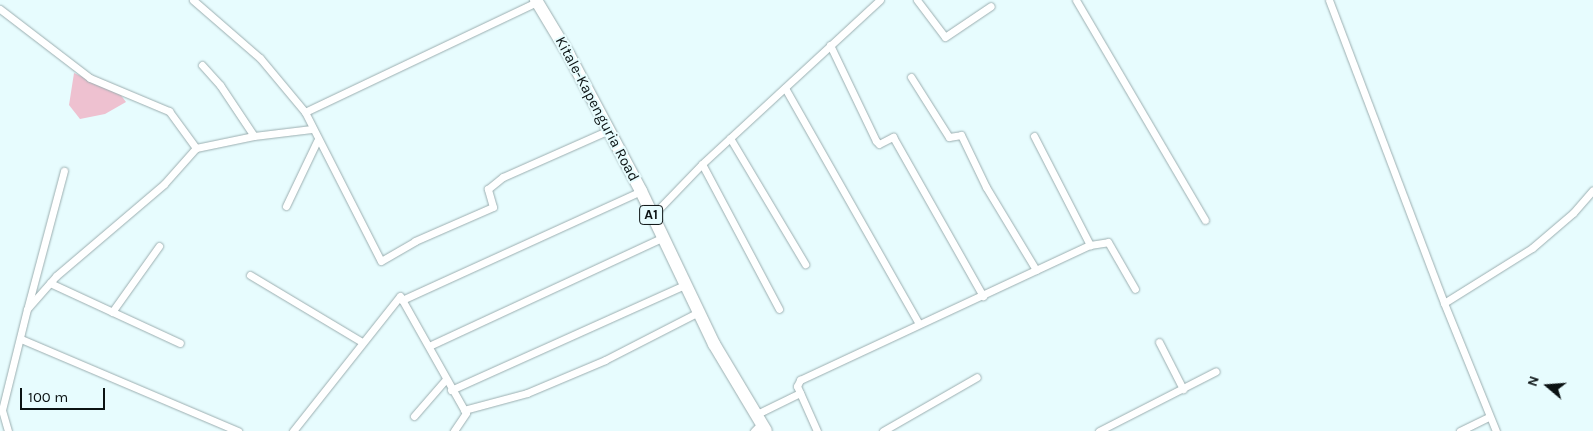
<!DOCTYPE html>
<style>
body{margin:0}
#map{position:relative;width:1593px;height:431px;overflow:hidden;background:#e7fcfe;font-family:Karla,sans-serif}
div>[style]{position:absolute}
[style*='--x']{left:calc(var(--x)*1px);top:calc(var(--y)*1px);width:calc(var(--w)*1px);rotate:calc(var(--a)*1deg)}
.green>*{inset:0;background:#eec1d0}
.roads{filter:drop-shadow(0 0 1px #9baeb0) drop-shadow(0 0 1px #9baeb0)}
.street>*{height:7px;margin:-3.5px;padding:0 3.5px;transform-origin:3.5px;border-radius:3.5px;background:#fff}
.highway>*{height:12px;margin:-6px;padding:0 6px;transform-origin:6px;border-radius:6px;background:#fff}
span{translate:-50% -50%;white-space:nowrap;text-align:center;line-height:1.15;-webkit-text-stroke:4px #e7fcfe;paint-order:stroke}
.shield-label span{padding:1px 4px;background:#e7fcfe;border:1px solid;border-radius:4px;-webkit-text-stroke-width:0}
.shield-label{font-size:14px;color:#0b1213;font-weight:700}
.street-label{font-size:15px;color:#0b1213}
.north{position:absolute;left:1523px;top:361px;width:50px;height:50px;-webkit-text-stroke:4px #e7fcfe;paint-order:stroke;rotate:288deg;font-size:14px;font-weight:700;line-height:20px;text-align:center;color:#0b1213}
.north::after{content:'';display:block;margin:auto;width:18px;height:22px;background:#0b1213;clip-path:polygon(50% 0,100% 100%,50% 72%,0 100%)}
.scale{position:absolute;left:20px;top:388px;width:85px;height:22px;box-sizing:border-box;border:2px solid #0b1213;border-top:0;padding-left:6px;font-size:15px;line-height:18px;white-space:nowrap;color:#0b1213;-webkit-text-stroke:4px #e7fcfe;paint-order:stroke}
</style>
<div id="map">
<div class="green">
<i style="clip-path:polygon(74px 73px,120px 94px,126px 102px,105px 114px,80px 119px,69px 105px)"></i>
</div>
<div class="roads">
<div class="street">
<i style="--x:193;--y:0;--w:89;--a:40.9"></i>
<i style="--x:260;--y:58;--w:70;--a:50.2"></i>
<i style="--x:305;--y:112;--w:167;--a:63"></i>
<i style="--x:381;--y:261;--w:39;--a:-30"></i>
<i style="--x:415;--y:241;--w:85;--a:-23.6"></i>
<i style="--x:493;--y:207;--w:19;--a:-106"></i>
<i style="--x:488;--y:189;--w:19;--a:-39"></i>
<i style="--x:503;--y:177;--w:116;--a:-23.9"></i>
<i style="--x:917;--y:0;--w:46;--a:52.9"></i>
<i style="--x:945;--y:37;--w:55;--a:-34"></i>
<i style="--x:1076;--y:0;--w:255;--a:59.6"></i>
<i style="--x:1329;--y:0;--w:324;--a:69.2"></i>
<i style="--x:1444;--y:303;--w:138;--a:67.9"></i>
<i style="--x:0;--y:9;--w:113;--a:37.5"></i>
<i style="--x:90;--y:78;--w:86;--a:22.7"></i>
<i style="--x:169;--y:111;--w:46;--a:53.9"></i>
<i style="--x:830;--y:45;--w:106;--a:64.4"></i>
<i style="--x:876;--y:141;--w:4;--a:45"></i>
<i style="--x:879;--y:144;--w:16;--a:-27"></i>
<i style="--x:893;--y:137;--w:183;--a:60.5"></i>
<i style="--x:202;--y:65;--w:27;--a:48"></i>
<i style="--x:220;--y:85;--w:61;--a:56.3"></i>
<i style="--x:911;--y:77;--w:71;--a:57.7"></i>
<i style="--x:949;--y:137;--w:12;--a:-9"></i>
<i style="--x:961;--y:135;--w:58;--a:64.3"></i>
<i style="--x:986;--y:187;--w:97;--a:58.9"></i>
<i style="--x:785;--y:88;--w:271;--a:60.4"></i>
<i style="--x:305;--y:112;--w:257;--a:-25.4"></i>
<i style="--x:1034;--y:136;--w:123;--a:62.8"></i>
<i style="--x:730;--y:138;--w:147;--a:59.2"></i>
<i style="--x:702;--y:164;--w:164;--a:62"></i>
<i style="--x:286;--y:206;--w:72;--a:-64.5"></i>
<i style="--x:652;--y:216;--w:72;--a:-46.1"></i>
<i style="--x:702;--y:164;--w:242;--a:-42.7"></i>
<i style="--x:250;--y:275;--w:131;--a:30.9"></i>
<i style="--x:50;--y:283;--w:143;--a:24.8"></i>
<i style="--x:402;--y:300;--w:263;--a:-24.5"></i>
<i style="--x:1444;--y:303;--w:104;--a:-32"></i>
<i style="--x:1532;--y:248;--w:54;--a:-40.5"></i>
<i style="--x:1573;--y:213;--w:30;--a:-49"></i>
<i style="--x:28;--y:306;--w:140;--a:-75.1"></i>
<i style="--x:112;--y:312;--w:81;--a:-54.5"></i>
<i style="--x:21;--y:339;--w:236;--a:23"></i>
<i style="--x:1159;--y:342;--w:53;--a:62.9"></i>
<i style="--x:429;--y:346;--w:257;--a:-24.9"></i>
<i style="--x:451;--y:390;--w:256;--a:-24.2"></i>
<i style="--x:464;--y:410;--w:65;--a:-15.1"></i>
<i style="--x:527;--y:393;--w:85;--a:-22.9"></i>
<i style="--x:605;--y:360;--w:106;--a:-27.1"></i>
<i style="--x:757;--y:414;--w:48;--a:-26"></i>
<i style="--x:414;--y:416;--w:49;--a:-49.1"></i>
<i style="--x:8;--y:431;--w:22;--a:-106"></i>
<i style="--x:2;--y:410;--w:104;--a:-76.1"></i>
<i style="--x:27;--y:309;--w:44;--a:-48.7"></i>
<i style="--x:56;--y:276;--w:142;--a:-40.4"></i>
<i style="--x:164;--y:184;--w:48;--a:-48.4"></i>
<i style="--x:196;--y:148;--w:59;--a:-11.7"></i>
<i style="--x:254;--y:136;--w:58;--a:-6.9"></i>
<i style="--x:293;--y:431;--w:172;--a:-51.6"></i>
<i style="--x:400;--y:296;--w:134;--a:60.6"></i>
<i style="--x:466;--y:413;--w:22;--a:124"></i>
<i style="--x:754;--y:431;--w:11;--a:-45"></i>
<i style="--x:817;--y:431;--w:49;--a:-114"></i>
<i style="--x:797;--y:386;--w:7;--a:-63"></i>
<i style="--x:800;--y:380;--w:320;--a:-25"></i>
<i style="--x:1090;--y:245;--w:18;--a:-9"></i>
<i style="--x:1108;--y:242;--w:54;--a:60.1"></i>
<i style="--x:883;--y:431;--w:108;--a:-29.9"></i>
<i style="--x:1099;--y:431;--w:131;--a:-27.1"></i>
<i style="--x:1460;--y:431;--w:32;--a:-26"></i>
</div>
<div class="highway">
<i style="--x:536;--y:0;--w:64;--a:59"></i>
<i style="--x:569;--y:55;--w:154;--a:62.1"></i>
<i style="--x:641;--y:191;--w:170;--a:64.5"></i>
<i style="--x:714;--y:344;--w:101;--a:59.1"></i>
</div>
</div>
<div class="shield-label">
<span style="left:651px;top:215px">A1</span>
</div>
<div class="street-label">
<span style="left:597px;top:109px;rotate:62deg">Kitale-Kapenguria Road</span>
</div>
<div class="north">N</div>
<div class="scale">100 m</div>
</div>
